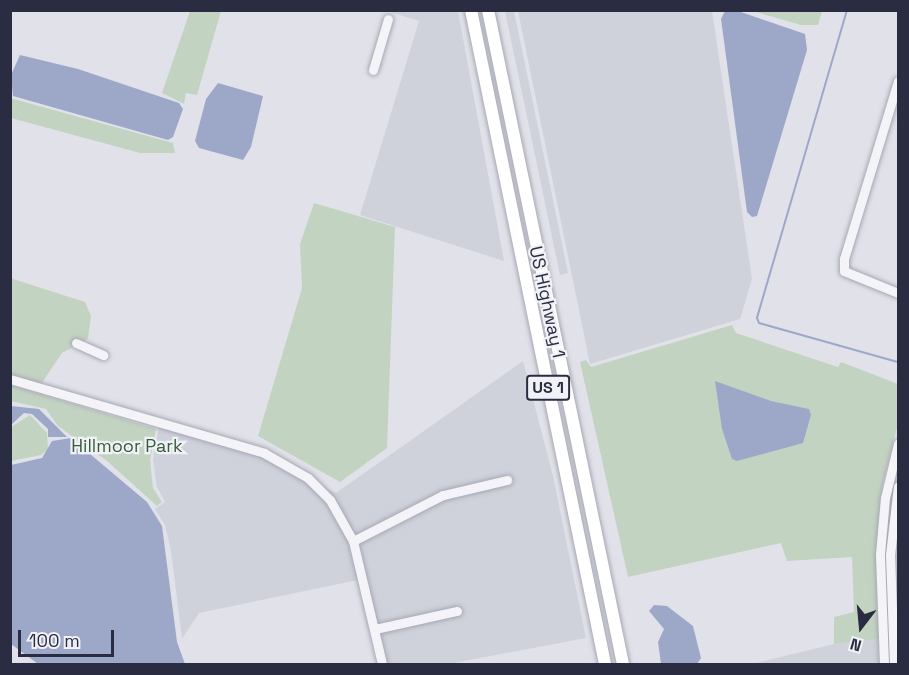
<!DOCTYPE html>
<style>
body{margin:0}
#map{position:relative;width:909px;height:675px;overflow:hidden;background:#e1e2e9;font-family:"Space Grotesk",sans-serif}
div>[style]{position:absolute}
[style*='--x']{left:calc(var(--x)*1px);top:calc(var(--y)*1px);width:calc(var(--w)*1px);rotate:calc(var(--a)*1deg)}
.built>*{inset:0;background:#cfd1db}
.green>*{inset:0;background:#c3d3c2}
.water>*{inset:0;background:#9da8c9}
.stream>*{height:2px;margin:-1px;padding:0 1px;transform-origin:1px;border-radius:1px;background:#9da8c9}
.roads{filter:drop-shadow(0 0 2px #a6a8b3) drop-shadow(0 0 2px #a6a8b3)}
.minor>*{height:9px;margin:-4.5px;padding:0 4.5px;transform-origin:4.5px;border-radius:4.5px;background:#f4f4f8}
.major>*{height:12px;margin:-6px;padding:0 6px;transform-origin:6px;border-radius:6px;background:#fff}
span{translate:-50% -50%;white-space:nowrap;text-align:center;line-height:1.15;-webkit-text-stroke:4.5px #f0f2f7;paint-order:stroke}
.shield-label span{padding:2px 4px;background:#f0f2f7;border:2px solid;border-radius:4px;-webkit-text-stroke-width:0}
.shield-label{font-size:16px;color:#2a2d41;font-weight:700}
.street-label{font-size:18px;color:#2a2d41}
.park-label{font-size:18px;color:#375c38}
.frame{position:absolute;inset:0;border:12px solid #2a2d41;pointer-events:none}
.north{position:absolute;left:831px;top:597px;width:60px;height:60px;-webkit-text-stroke:4px #f0f2f7;paint-order:stroke;rotate:196deg;font-size:16px;font-weight:700;line-height:24px;text-align:center;color:#2a2d41}
.north::after{content:'';display:block;margin:auto;width:21px;height:27px;background:#2a2d41;clip-path:polygon(50% 0,100% 100%,50% 72%,0 100%)}
.scale{position:absolute;left:18px;top:630px;width:96px;height:27px;box-sizing:border-box;border:3px solid #2a2d41;border-top:0;padding-left:8px;font-size:18px;line-height:21px;white-space:nowrap;color:#2a2d41;-webkit-text-stroke:4px #f0f2f7;paint-order:stroke}
</style>
<div id="map">
<div class="built">
<i style="clip-path:polygon(387px 11px,458px 11px,504px 261px,360px 215px,419px 21px)"></i>
<i style="clip-path:polygon(505px 11px,514px 11px,568px 273px,560px 275px)"></i>
<i style="clip-path:polygon(518px 11px,712px 11px,752px 279px,740px 319px,590px 364px)"></i>
<i style="clip-path:polygon(523px 361px,553px 476px,586px 638px,448px 664px,386px 664px,356px 540px,343px 512px,322px 486px,336px 493px)"></i>
<i style="clip-path:polygon(159px 426px,263px 457px,306px 481px,328px 503px,350px 542px,358px 580px,199px 613px,182px 639px,171px 551px,165px 525px,155px 509px,165px 502px,157px 487px,153px 460px)"></i>
<i style="clip-path:polygon(879px 639px,880px 664px,752px 664px,834px 644px)"></i>
</div>
<div class="green">
<i style="clip-path:polygon(190px 11px,221px 11px,197px 95px,186px 93px,184px 104px,162px 93px)"></i>
<i style="clip-path:polygon(753px 11px,822px 10px,822px 11px,818px 25px,801px 25px)"></i>
<i style="clip-path:polygon(10px 98px,173px 143px,175px 153px,140px 153px,11px 118px)"></i>
<i style="clip-path:polygon(314px 203px,395px 227px,387px 448px,340px 482px,258px 436px,302px 288px,300px 244px)"></i>
<i style="clip-path:polygon(10px 278px,85px 302px,91px 316px,88px 339px,62px 353px,41px 384px,11px 376px)"></i>
<i style="clip-path:polygon(732px 325px,736px 333px,838px 367px,841px 362px,898px 384px,898px 424px,883px 483px,877px 554px,879px 639px,834px 644px,834px 617px,854px 612px,852px 557px,787px 561px,781px 543px,628px 577px,580px 362px,586px 360px,591px 367px)"></i>
<i style="clip-path:polygon(11px 385px,156px 429px,150px 460px,153px 488px,162px 502px,157px 506px,107px 461px,58px 426px,46px 409px,11px 401px)"></i>
<i style="clip-path:polygon(30px 415px,47px 433px,48px 449px,41px 455px,11px 461px,11px 427px)"></i>
</div>
<div class="water">
<i style="clip-path:polygon(725px 11px,738px 11px,805px 34px,807px 50px,757px 216px,752px 217px,747px 212px,721px 19px)"></i>
<i style="clip-path:polygon(20px 55px,78px 69px,179px 103px,183px 109px,173px 137px,168px 140px,13px 96px,11px 75px)"></i>
<i style="clip-path:polygon(218px 83px,263px 96px,251px 147px,243px 160px,199px 148px,195px 141px,206px 99px)"></i>
<i style="clip-path:polygon(715px 381px,771px 401px,809px 409px,811px 415px,803px 443px,737px 461px,732px 459px,722px 429px)"></i>
<i style="clip-path:polygon(11px 406px,39px 409px,67px 437px,48px 437px,48px 429px,32px 414px,24px 413px,11px 425px)"></i>
<i style="clip-path:polygon(71px 438px,147px 502px,162px 526px,177px 642px,185px 664px,38px 664px,11px 644px,11px 465px,42px 458px,52px 441px)"></i>
<i style="clip-path:polygon(654px 605px,667px 606px,693px 626px,701px 658px,697px 664px,661px 664px,658px 642px,664px 629px,649px 611px)"></i>
</div>
<div class="stream">
<i style="--x:847;--y:10;--w:321;--a:106.3"></i>
<i style="--x:757;--y:318;--w:5;--a:68"></i>
<i style="--x:759;--y:323;--w:144;--a:15.7"></i>
</div>
<div class="roads">
<div class="minor">
<i style="--x:373;--y:70;--w:53;--a:-73.6"></i>
<i style="--x:898;--y:81;--w:186;--a:106.9"></i>
<i style="--x:844;--y:259;--w:12;--a:90"></i>
<i style="--x:844;--y:271;--w:58;--a:22.2"></i>
<i style="--x:76;--y:343;--w:30;--a:24"></i>
<i style="--x:10;--y:379;--w:265;--a:16.2"></i>
<i style="--x:264;--y:453;--w:51;--a:29.6"></i>
<i style="--x:308;--y:478;--w:31;--a:45"></i>
<i style="--x:330;--y:500;--w:47;--a:60.7"></i>
<i style="--x:353;--y:541;--w:126;--a:76.7"></i>
<i style="--x:353;--y:541;--w:101;--a:-27.1"></i>
<i style="--x:443;--y:495;--w:66;--a:-13.2"></i>
<i style="--x:375;--y:629;--w:84;--a:-12.4"></i>
<i style="--x:884;--y:664;--w:110;--a:-92.1"></i>
<i style="--x:880;--y:554;--w:56;--a:-84.9"></i>
<i style="--x:885;--y:498;--w:56;--a:-76.5"></i>
<i style="--x:894;--y:664;--w:109;--a:-92.1"></i>
<i style="--x:890;--y:555;--w:69;--a:-83.4"></i>
</div>
<div class="major">
<i style="--x:471;--y:10;--w:668;--a:78.42"></i>
<i style="--x:488;--y:10;--w:668;--a:78.34"></i>
</div>
</div>
<div class="shield-label">
<span style="left:548px;top:388px">US 1</span>
</div>
<div class="street-label">
<span style="left:547px;top:302px;rotate:78deg">US Highway 1</span>
</div>
<div class="park-label">
<span style="left:127px;top:446px">Hillmoor Park</span>
</div>
<div class="frame"></div>
<div class="north">N</div>
<div class="scale">100 m</div>
</div>
